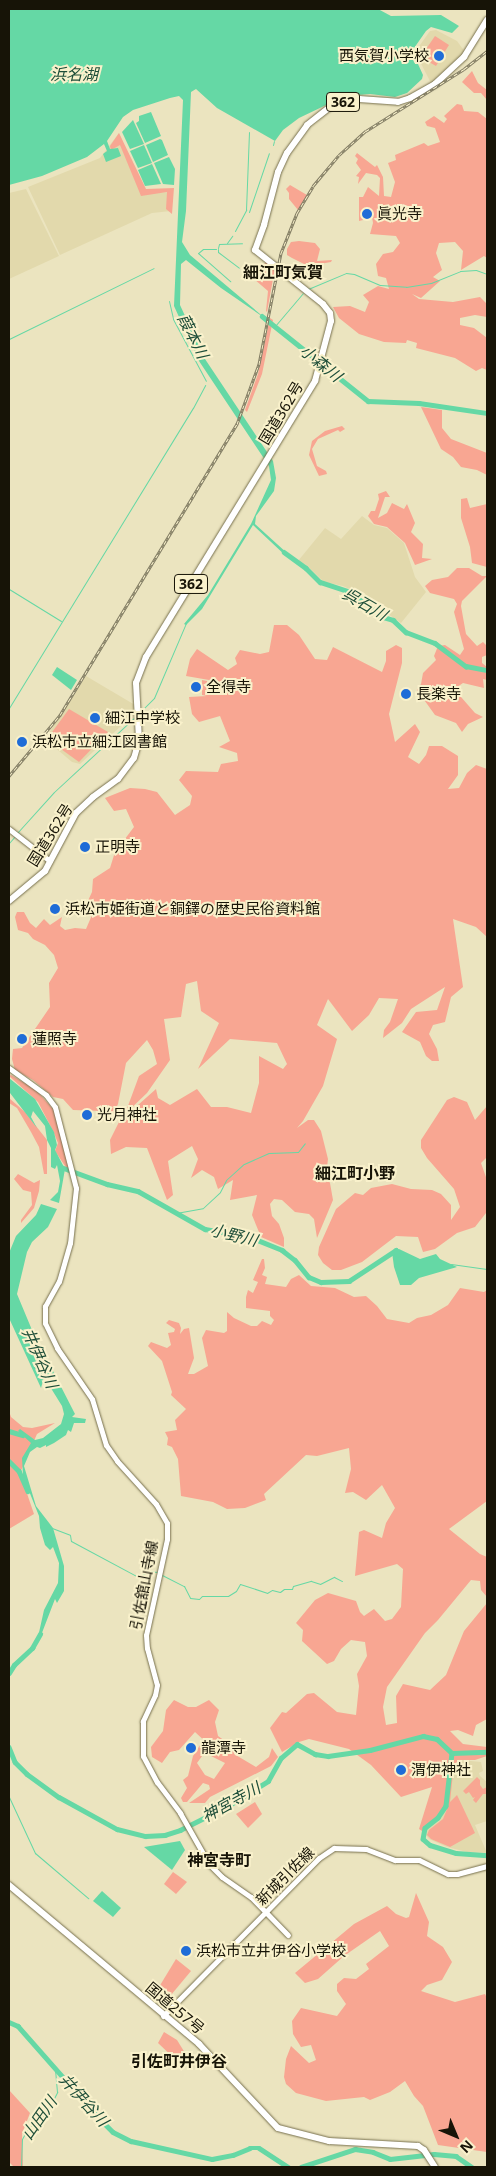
<!DOCTYPE html>
<meta charset="utf-8">
<style>
body{margin:0}
#map{position:relative;width:496px;height:2176px;overflow:hidden;background:#ebe4bf;font-family:"Noto Sans","Noto Sans JP",sans-serif}
div>[style]{position:absolute}
[style*='--x']{left:calc(var(--x)*1px);top:calc(var(--y)*1px);width:calc(var(--w)*1px);rotate:calc(var(--a)*1deg)}
.built>*{inset:0;background:#e2d9ac}
.green>*{inset:0;background:#f8a692}
.water>*{inset:0;background:#65d8a5}
.stream>*{height:1px;margin:-0.5px;padding:0 0.5px;transform-origin:0.5px;border-radius:0.5px;background:#65d8a5}
.river>*{height:4.5px;margin:-2.25px;padding:0 2.25px;transform-origin:2.25px;border-radius:2.25px;background:#65d8a5}
.roads{filter:drop-shadow(0 0 1px #77704e) drop-shadow(0 0 1px #77704e)}
.major>*{height:5px;margin:-2.5px;padding:0 2.5px;transform-origin:2.5px;border-radius:2.5px;background:#fff}
.highway>*{height:6px;margin:-3px;padding:0 3px;transform-origin:3px;border-radius:3px;background:#fff}
.rail>*{height:3px;margin-top:-1.5px;transform-origin:0;background:repeating-linear-gradient(90deg,#f9f1cb 0 4px,#807b62 0 8px);box-sizing:border-box;border-block:1px solid #807b62}
.dots>*{width:14px;height:14px;translate:-50% -50%;box-sizing:border-box;border:2px solid #f9f1cb;border-radius:50%}
span{translate:-50% -50%;white-space:nowrap;text-align:center;line-height:1.15;-webkit-text-stroke:4px #f9f1cb;paint-order:stroke}
.shield-label span{padding:1px 4px;background:#f9f1cb;border:1px solid;border-radius:4px;-webkit-text-stroke-width:0}
.shield-label{font-size:14px;color:#171407;font-weight:700}
.poi-label{font-size:15px;color:#171407}
.right{translate:-100% -50%;text-align:right}
.left{translate:0 -50%;text-align:left}
.street-label{font-size:15px;color:#171407}
.water-label{font-size:16px;color:#1e4e39;font-style:italic}
.neighbourhood-label{font-size:16px;color:#171407;font-weight:700}
.frame{position:absolute;inset:0;border:10px solid #171407;pointer-events:none}
.north{position:absolute;left:431px;top:2111px;width:50px;height:50px;-webkit-text-stroke:4px #f9f1cb;paint-order:stroke;rotate:135deg;font-size:14px;font-weight:700;line-height:20px;text-align:center;color:#171407}
.north::after{content:'';display:block;margin:auto;width:18px;height:22px;background:#171407;clip-path:polygon(50% 0,100% 100%,50% 72%,0 100%)}
</style>
<div id="map">
<div class="built">
<i style="clip-path:polygon(436px 30px,457px 41px,465px 52px,431px 83px,415px 52px,430px 31px)"></i>
<i style="clip-path:polygon(119px 133px,144px 193px,172px 192px,171px 211px,152px 213px,60px 255px,28px 187px,100px 158px)"></i>
<i style="clip-path:polygon(26px 189px,59px 256px,9px 279px,9px 193px)"></i>
<i style="clip-path:polygon(362px 516px,374px 525px,387px 528px,404px 543px,415px 577px,426px 592px,401px 623px,356px 592px,343px 586px,324px 582px,306px 565px,298px 561px,325px 528px,341px 539px)"></i>
<i style="clip-path:polygon(86px 676px,135px 705px,136px 712px,80px 764px,72px 762px,45px 739px)"></i>
<i style="clip-path:polygon(460px 1760px,481px 1762px,483px 1771px,479px 1773px,480px 1776px,487px 1782px,487px 1821px,475px 1825px,487px 1853px,467px 1852px,447px 1847px,429px 1839px,426px 1835px,427px 1828px,448px 1807px,454px 1765px)"></i>
</div>
<div class="green">
<i style="clip-path:polygon(435px 36px,449px 45px,436px 66px,429px 62px,424px 52px)"></i>
<i style="clip-path:polygon(472px 71px,478px 83px,487px 90px,487px 100px,481px 93px,474px 93px,462px 82px)"></i>
<i style="clip-path:polygon(457px 104px,462px 105px,464px 111px,478px 112px,487px 119px,487px 258px,484px 256px,461px 270px,463px 251px,455px 242px,439px 243px,436px 253px,442px 270px,433px 277px,440px 281px,421px 298px,412px 294px,419px 299px,453px 302px,480px 297px,487px 304px,487px 317px,475px 315px,460px 318px,460px 325px,474px 328px,487px 338px,487px 370px,482px 368px,476px 371px,455px 358px,416px 348px,417px 343px,407px 340px,406px 343px,384px 342px,359px 334px,339px 318px,333px 307px,350px 306px,365px 312px,369px 302px,363px 295px,378px 286px,389px 289px,386px 278px,378px 276px,376px 264px,383px 254px,393px 252px,400px 243px,396px 236px,370px 234px,373px 223px,371px 210px,363px 211px,363px 220px,359px 221px,359px 197px,363px 197px,368px 187px,379px 196px,380px 178px,377px 175px,366px 173px,358px 184px,359px 177px,356px 176px,361px 170px,356px 163px,358px 159px,355px 156px,357px 153px,375px 167px,377px 165px,383px 177px,384px 196px,391px 197px,395px 182px,388px 163px,396px 160px,395px 155px,424px 143px,428px 146px,440px 142px,435px 128px,427px 126px,425px 122px,434px 116px,444px 123px,447px 119px,444px 116px)"></i>
<i style="clip-path:polygon(119px 133px,146px 189px,174px 188px,172px 214px,166px 209px,167px 192px,141px 196px,120px 145px,111px 150px,110px 146px)"></i>
<i style="clip-path:polygon(290px 185px,307px 195px,298px 210px,289px 199px,289px 193px,286px 189px)"></i>
<i style="clip-path:polygon(299px 241px,315px 243px,320px 249px,317px 261px,332px 260px,331px 262px,308px 266px,292px 258px,287px 255px,287px 249px,291px 242px)"></i>
<i style="clip-path:polygon(266px 262px,275px 268px,267px 312px,266px 311px,268px 291px,254px 279px)"></i>
<i style="clip-path:polygon(270px 318px,273px 320px,262px 374px,247px 412px,245px 410px,258px 374px)"></i>
<i style="clip-path:polygon(421px 407px,442px 410px,442px 428px,451px 439px,487px 453px,487px 475px,477px 470px,461px 467px,453px 457px,441px 449px)"></i>
<i style="clip-path:polygon(342px 426px,345px 429px,340px 432px,338px 430px,318px 439px,312px 449px,317px 466px,326px 471px,327px 474px,319px 476px,309px 455px,312px 441px,325px 431px)"></i>
<i style="clip-path:polygon(386px 491px,390px 497px,385px 497px,378px 518px,387px 513px,392px 503px,404px 509px,407px 504px,415px 523px,411px 532px,423px 544px,422px 558px,432px 559px,415px 565px,405px 543px,387px 527px,374px 524px,368px 516px,371px 511px,375px 511px,379px 499px,378px 494px)"></i>
<i style="clip-path:polygon(467px 498px,470px 508px,487px 504px,487px 567px,472px 563px,470px 547px,461px 518px,461px 499px)"></i>
<i style="clip-path:polygon(457px 568px,469px 568px,482px 576px,487px 576px,462px 601px,461px 606px,466px 634px,477px 646px,483px 642px,487px 646px,487px 655px,482px 657px,482px 663px,487px 667px,487px 680px,483px 679px,484px 688px,463px 683px,454px 689px,475px 713px,483px 717px,468px 724px,462px 732px,456px 723px,435px 715px,417px 690px,421px 684px,423px 673px,436px 660px,434px 656px,438px 646px,445px 645px,460px 655px,464px 649px,454px 612px,457px 604px,454px 599px,430px 593px,425px 586px,432px 580px,448px 577px)"></i>
<i style="clip-path:polygon(274px 625px,287px 625px,299px 635px,315px 659px,327px 660px,333px 647px,382px 672px,386px 661px,386px 651px,396px 645px,402px 648px,402px 663px,389px 714px,395px 742px,415px 724px,420px 732px,408px 757px,419px 764px,426px 755px,429px 746px,442px 746px,458px 756px,458px 775px,448px 789px,459px 788px,467px 773px,476px 765px,487px 769px,487px 937px,476px 927px,453px 919px,463px 987px,451px 997px,445px 1022px,433px 1025px,429px 1034px,437px 1049px,439px 1061px,432px 1061px,426px 1056px,420px 1042px,402px 1032px,416px 1012px,437px 1010px,445px 987px,411px 1009px,402px 1023px,383px 1038px,384px 1030px,390px 1022px,398px 999px,379px 998px,369px 1015px,352px 1031px,328px 999px,317px 1025px,337px 1039px,323px 1086px,303px 1121px,297px 1128px,308px 1120px,314px 1120px,321px 1131px,328px 1159px,326px 1176px,330px 1183px,333px 1200px,317px 1238px,314px 1219px,309px 1214px,295px 1212px,282px 1200px,274px 1199px,270px 1204px,272px 1216px,279px 1224px,284px 1238px,284px 1247px,261px 1237px,252px 1215px,257px 1195px,230px 1200px,233px 1180px,218px 1189px,214px 1177px,202px 1170px,191px 1178px,198px 1159px,192px 1146px,168px 1161px,173px 1195px,167px 1200px,147px 1148px,126px 1147px,111px 1154px,110px 1140px,119px 1122px,156px 1089px,158px 1098px,170px 1105px,197px 1089px,211px 1107px,227px 1107px,251px 1113px,259px 1083px,259px 1056px,283px 1069px,287px 1064px,277px 1043px,230px 1039px,198px 1069px,219px 1023px,201px 1011px,197px 981px,186px 984px,181px 1017px,164px 1019px,170px 1060px,147px 1093px,125px 1114px,139px 1076px,157px 1064px,153px 1050px,147px 1040px,126px 1063px,118px 1104px,112px 1116px,102px 1111px,73px 1110px,63px 1099px,53px 1097px,33px 1080px,15px 1070px,12px 1059px,13px 1049px,22px 1048px,50px 1007px,49px 983px,58px 968px,54px 955px,45px 945px,33px 939px,28px 933px,18px 930px,15px 917px,17px 912px,24px 912px,30px 923px,36px 928px,44px 919px,50px 925px,62px 917px,60px 926px,65px 930px,75px 928px,86px 929px,92px 915px,86px 905px,92px 892px,93px 879px,110px 868px,115px 852px,134px 827px,126px 809px,114px 811px,105px 798px,130px 788px,145px 789px,157px 792px,175px 815px,190px 805px,192px 796px,179px 780px,186px 771px,218px 772px,221px 764px,238px 761px,237px 753px,219px 747px,230px 741px,220px 716px,199px 722px,192px 714px,189px 697px,207px 696px,202px 695px,202px 680px,207px 681px,207px 694px,209px 680px,186px 676px,190px 659px,197px 649px,228px 670px,237px 664px,235px 658px,240px 650px,260px 654px,269px 652px)"></i>
<i style="clip-path:polygon(69px 709px,108px 732px,79px 762px,47px 739px)"></i>
<i style="clip-path:polygon(11px 1075px,36px 1090px,54px 1110px,69px 1169px,67px 1169px,55px 1151px,58px 1143px,53px 1131px,38px 1102px,9px 1076px)"></i>
<i style="clip-path:polygon(454px 1097px,467px 1102px,475px 1120px,487px 1106px,487px 1157px,481px 1163px,487px 1180px,486px 1213px,475px 1227px,457px 1233px,435px 1249px,423px 1252px,418px 1237px,396px 1236px,362px 1262px,341px 1270px,332px 1270px,323px 1263px,318px 1255px,319px 1247px,336px 1209px,355px 1193px,363px 1195px,371px 1188px,392px 1184px,411px 1189px,432px 1190px,441px 1194px,451px 1205px,451px 1220px,460px 1207px,454px 1189px,427px 1158px,421px 1148px,421px 1140px,447px 1100px)"></i>
<i style="clip-path:polygon(9px 1098px,25px 1112px,47px 1140px,47px 1174px,44px 1174px,39px 1147px,31px 1132px,17px 1108px,9px 1103px)"></i>
<i style="clip-path:polygon(18px 1174px,34px 1183px,40px 1180px,39px 1191px,34px 1208px,21px 1223px,21px 1220px,32px 1205px,31px 1192px,23px 1190px,14px 1179px)"></i>
<i style="clip-path:polygon(262px 1259px,264px 1259px,265px 1268px,262px 1275px,267px 1277px,265px 1284px,286px 1287px,291px 1279px,299px 1275px,311px 1286px,335px 1288px,354px 1297px,366px 1296px,377px 1306px,387px 1319px,409px 1323px,417px 1318px,431px 1315px,448px 1305px,460px 1288px,484px 1292px,487px 1290px,487px 1501px,449px 1529px,480px 1554px,487px 1557px,487px 1597px,481px 1590px,480px 1581px,471px 1580px,438px 1620px,425px 1633px,387px 1687px,383px 1707px,386px 1725px,397px 1723px,396px 1696px,403px 1684px,430px 1690px,446px 1675px,464px 1631px,487px 1603px,487px 1719px,476px 1725px,473px 1736px,458px 1730px,450px 1731px,463px 1744px,487px 1747px,487px 1756px,475px 1760px,460px 1760px,454px 1764px,450px 1802px,457px 1795px,475px 1833px,450px 1847px,431px 1839px,427px 1835px,429px 1830px,443px 1819px,447px 1809px,422px 1831px,419px 1829px,432px 1787px,401px 1797px,371px 1765px,349px 1749px,309px 1739px,299px 1742px,282px 1752px,270px 1728px,282px 1712px,286px 1713px,307px 1694px,314px 1693px,337px 1712px,356px 1715px,359px 1686px,357px 1674px,367px 1656px,365px 1642px,351px 1640px,341px 1649px,334px 1661px,327px 1664px,302px 1641px,303px 1630px,296px 1623px,315px 1600px,328px 1593px,356px 1601px,360px 1612px,364px 1616px,374px 1609px,385px 1621px,392px 1619px,401px 1607px,403px 1569px,397px 1564px,355px 1576px,359px 1532px,364px 1530px,382px 1538px,386px 1523px,395px 1508px,382px 1485px,366px 1500px,353px 1492px,345px 1493px,351px 1469px,349px 1448px,317px 1456px,306px 1455px,264px 1494px,266px 1500px,245px 1508px,227px 1509px,213px 1502px,181px 1496px,178px 1459px,172px 1447px,167px 1445px,168px 1438px,165px 1432px,177px 1430px,175px 1420px,186px 1409px,171px 1395px,172px 1392px,162px 1361px,148px 1346px,151px 1342px,167px 1348px,171px 1345px,168px 1333px,174px 1332px,175px 1329px,166px 1323px,169px 1320px,179px 1323px,181px 1328px,180px 1334px,184px 1329px,189px 1328px,194px 1358px,188px 1374px,194px 1374px,208px 1366px,202px 1338px,206px 1330px,224px 1333px,227px 1331px,227px 1312px,234px 1318px,251px 1326px,257px 1326px,262px 1321px,271px 1325px,274px 1320px,270px 1316px,270px 1311px,246px 1308px,246px 1297px,248px 1290px,253px 1293px,258px 1282px,253px 1280px)"></i>
<i style="clip-path:polygon(9px 1411px,11px 1417px,23px 1427px,32px 1428px,55px 1423px,37px 1434px,20px 1473px,34px 1514px,9px 1529px)"></i>
<i style="clip-path:polygon(174px 1700px,188px 1707px,196px 1707px,209px 1700px,219px 1710px,215px 1722px,218px 1736px,235px 1748px,234px 1754px,256px 1767px,269px 1757px,272px 1748px,278px 1757px,271px 1766px,210px 1797px,205px 1803px,189px 1803px,210px 1789px,209px 1785px,203px 1783px,187px 1802px,183px 1802px,181px 1798px,187px 1788px,183px 1780px,188px 1776px,193px 1756px,202px 1742px,208px 1748px,197px 1763px,205px 1775px,214px 1779px,225px 1763px,209px 1755px,209px 1745px,195px 1732px,179px 1750px,170px 1752px,162px 1763px,152px 1757px,151px 1747px,163px 1731px,166px 1710px)"></i>
<i style="clip-path:polygon(477px 1777px,480px 1780px,480px 1785px,483px 1789px,487px 1787px,487px 1794px,483px 1794px,476px 1803px,473px 1800px,475px 1797px,473px 1798px,469px 1792px,466px 1794px,463px 1791px)"></i>
<i style="clip-path:polygon(255px 1802px,262px 1814px,248px 1828px,236px 1814px)"></i>
<i style="clip-path:polygon(173px 1872px,187px 1882px,176px 1894px,164px 1884px)"></i>
<i style="clip-path:polygon(416px 1893px,429px 1922px,427px 1936px,443px 1947px,452px 1962px,442px 1980px,427px 1985px,421px 1991px,455px 2002px,485px 1994px,487px 1998px,487px 2152px,438px 2145px,423px 2106px,414px 2096px,405px 2081px,390px 2092px,370px 2100px,364px 2097px,326px 2101px,296px 2093px,286px 2084px,284px 2077px,286px 2059px,291px 2046px,309px 2063px,316px 2060px,311px 2045px,301px 2047px,293px 2034px,292px 2021px,301px 2008px,337px 2016px,346px 2004px,337px 1991px,337px 1984px,344px 1978px,356px 1979px,369px 1969px,366px 1964px,389px 1946px,380px 1931px,344px 1956px,318px 1979px,305px 1983px,295px 1973px,354px 1924px,387px 1906px,396px 1914px,406px 1918px,409px 1917px)"></i>
<i style="clip-path:polygon(176px 1959px,191px 1971px,171px 1995px,159px 1987px)"></i>
<i style="clip-path:polygon(164px 2032px,177px 2040px,185px 2053px,177px 2061px,158px 2043px)"></i>
<i style="clip-path:polygon(9px 2090px,30px 2113px,22px 2134px,23px 2167px,14px 2167px,9px 2162px)"></i>
</div>
<div class="water">
<i style="clip-path:polygon(9px 9px,378px 9px,391px 16px,441px 15px,459px 26px,452px 33px,431px 27px,426px 31px,412px 51px,423px 75px,422px 79px,407px 93px,395px 97px,370px 94px,345px 96px,299px 118px,283px 130px,275px 141px,217px 108px,196px 89px,191px 92px,186px 211px,182px 242px,190px 255px,266px 319px,221px 288px,186px 260px,181px 264px,180px 305px,205px 359px,273px 461px,276px 478px,274px 491px,256px 516px,255px 524px,288px 554px,287px 557px,253px 525px,202px 609px,186px 625px,184px 624px,208px 595px,251px 524px,271px 480px,269px 466px,199px 361px,174px 306px,183px 100px,179px 96px,170px 98px,133px 110px,123px 117px,107px 141px,110px 149px,118px 148px,121px 156px,106px 162px,103px 154px,107px 151px,104px 144px,87px 157px,42px 176px,9px 185px)"></i>
<i style="clip-path:polygon(151px 112px,161px 136px,145px 143px,136px 123px,139px 121px,139px 116px)"></i>
<i style="clip-path:polygon(133px 120px,144px 144px,130px 149px,122px 132px)"></i>
<i style="clip-path:polygon(160px 139px,162px 140px,168px 155px,153px 162px,146px 145px)"></i>
<i style="clip-path:polygon(144px 145px,152px 163px,138px 168px,130px 151px)"></i>
<i style="clip-path:polygon(169px 157px,175px 169px,174px 185px,163px 184px,154px 163px)"></i>
<i style="clip-path:polygon(152px 164px,161px 184px,145px 186px,138px 170px)"></i>
<i style="clip-path:polygon(57px 667px,77px 680px,71px 690px,52px 675px)"></i>
<i style="clip-path:polygon(9px 1078px,35px 1099px,54px 1132px,57px 1145px,55px 1150px,65px 1169px,59px 1203px,50px 1200px,58px 1192px,60px 1181px,57px 1165px,55px 1169px,51px 1167px,51px 1148px,47px 1140px,45px 1126px,33px 1111px,31px 1117px,37px 1128px,10px 1093px)"></i>
<i style="clip-path:polygon(41px 1204px,57px 1209px,48px 1227px,32px 1242px,27px 1252px,17px 1294px,32px 1330px,75px 1414px,72px 1417px,86px 1419px,85px 1423px,74px 1423px,71px 1432px,68px 1430px,66px 1435px,54px 1443px,46px 1447px,46px 1445px,40px 1448px,37px 1447px,30px 1452px,24px 1466px,36px 1506px,53px 1528px,64px 1566px,64px 1591px,57px 1603px,55px 1599px,40px 1638px,38px 1637px,44px 1610px,58px 1583px,59px 1563px,53px 1547px,50px 1550px,45px 1545px,40px 1528px,39px 1516px,23px 1476px,22px 1458px,31px 1443px,18px 1431px,20px 1429px,35px 1440px,43px 1438px,61px 1424px,64px 1414px,62px 1406px,44px 1377px,41px 1388px,9px 1318px,9px 1253px,16px 1236px,36px 1215px)"></i>
<i style="clip-path:polygon(399px 1249px,420px 1259px,436px 1254px,440px 1259px,457px 1267px,419px 1278px,411px 1285px,400px 1285px,394px 1267px,392px 1252px)"></i>
<i style="clip-path:polygon(180px 1841px,185px 1850px,172px 1870px,144px 1847px)"></i>
<i style="clip-path:polygon(102px 1891px,121px 1908px,113px 1917px,93px 1901px)"></i>
</div>
<div class="stream">
<i style="--x:273;--y:145;--w:4;--a:-76"></i>
<i style="--x:249;--y:212;--w:62;--a:-71.3"></i>
<i style="--x:235;--y:231;--w:24;--a:-62"></i>
<i style="--x:246;--y:210;--w:78;--a:-87.8"></i>
<i style="--x:227;--y:243;--w:9;--a:-54"></i>
<i style="--x:218;--y:248;--w:4;--a:-76"></i>
<i style="--x:219;--y:244;--w:23;--a:-2"></i>
<i style="--x:216;--y:249;--w:13;--a:180"></i>
<i style="--x:203;--y:249;--w:6;--a:141"></i>
<i style="--x:198;--y:253;--w:43;--a:41.2"></i>
<i style="--x:218;--y:249;--w:3;--a:90"></i>
<i style="--x:218;--y:252;--w:26;--a:37"></i>
<i style="--x:308;--y:289;--w:41;--a:-22.8"></i>
<i style="--x:346;--y:273;--w:8;--a:7"></i>
<i style="--x:354;--y:274;--w:28;--a:23"></i>
<i style="--x:380;--y:285;--w:26;--a:4"></i>
<i style="--x:406;--y:287;--w:25;--a:-9"></i>
<i style="--x:431;--y:283;--w:31;--a:-22"></i>
<i style="--x:460;--y:271;--w:16;--a:-4"></i>
<i style="--x:476;--y:270;--w:12;--a:20"></i>
<i style="--x:169;--y:301;--w:18;--a:77"></i>
<i style="--x:173;--y:319;--w:70;--a:62"></i>
<i style="--x:275;--y:326;--w:43;--a:-49.7"></i>
<i style="--x:9;--y:339;--w:161;--a:-26.1"></i>
<i style="--x:9;--y:589;--w:61;--a:31.6"></i>
<i style="--x:9;--y:708;--w:352;--a:-58.5"></i>
<i style="--x:193;--y:408;--w:26;--a:-62"></i>
<i style="--x:140;--y:712;--w:20;--a:-45"></i>
<i style="--x:154;--y:698;--w:82;--a:-66.9"></i>
<i style="--x:17;--y:833;--w:55;--a:-47.9"></i>
<i style="--x:54;--y:792;--w:112;--a:-42.8"></i>
<i style="--x:9;--y:843;--w:9;--a:-49"></i>
<i style="--x:176;--y:1213;--w:27;--a:-10"></i>
<i style="--x:203;--y:1208;--w:23;--a:-43"></i>
<i style="--x:220;--y:1192;--w:13;--a:-63"></i>
<i style="--x:226;--y:1180;--w:24;--a:-42"></i>
<i style="--x:244;--y:1164;--w:27;--a:-24"></i>
<i style="--x:269;--y:1153;--w:29;--a:-2"></i>
<i style="--x:298;--y:1152;--w:11;--a:-52"></i>
<i style="--x:451;--y:1264;--w:36;--a:8"></i>
<i style="--x:52;--y:1528;--w:19;--a:21"></i>
<i style="--x:70;--y:1535;--w:6;--a:81"></i>
<i style="--x:71;--y:1541;--w:76;--a:28.2"></i>
<i style="--x:138;--y:1577;--w:13;--a:-29"></i>
<i style="--x:149;--y:1571;--w:8;--a:7"></i>
<i style="--x:162;--y:1575;--w:25;--a:27"></i>
<i style="--x:184;--y:1586;--w:13;--a:63"></i>
<i style="--x:190;--y:1598;--w:9;--a:6"></i>
<i style="--x:199;--y:1599;--w:4;--a:-45"></i>
<i style="--x:202;--y:1596;--w:26;--a:0"></i>
<i style="--x:228;--y:1596;--w:9;--a:-32"></i>
<i style="--x:236;--y:1591;--w:8;--a:-60"></i>
<i style="--x:240;--y:1584;--w:28;--a:18"></i>
<i style="--x:267;--y:1593;--w:6;--a:-31"></i>
<i style="--x:272;--y:1590;--w:8;--a:14"></i>
<i style="--x:280;--y:1592;--w:5;--a:-37"></i>
<i style="--x:284;--y:1589;--w:8;--a:0"></i>
<i style="--x:292;--y:1589;--w:3;--a:-72"></i>
<i style="--x:293;--y:1586;--w:19;--a:-16"></i>
<i style="--x:311;--y:1581;--w:9;--a:18"></i>
<i style="--x:320;--y:1584;--w:16;--a:-27"></i>
<i style="--x:334;--y:1577;--w:9;--a:27"></i>
<i style="--x:9;--y:1797;--w:62;--a:65.1"></i>
<i style="--x:35;--y:1853;--w:70;--a:40.3"></i>
<i style="--x:21;--y:2167;--w:28;--a:-88"></i>
<i style="--x:22;--y:2139;--w:13;--a:-61"></i>
<i style="--x:28;--y:2128;--w:23;--a:-38"></i>
<i style="--x:46;--y:2114;--w:25;--a:-63"></i>
<i style="--x:57;--y:2092;--w:23;--a:-95"></i>
</div>
<div class="river">
<i style="--x:262;--y:316;--w:136;--a:38.7"></i>
<i style="--x:368;--y:401;--w:51;--a:2.2"></i>
<i style="--x:419;--y:403;--w:69;--a:8.4"></i>
<i style="--x:284;--y:552;--w:27;--a:36"></i>
<i style="--x:306;--y:568;--w:20;--a:45"></i>
<i style="--x:320;--y:582;--w:29;--a:18"></i>
<i style="--x:348;--y:591;--w:27;--a:34"></i>
<i style="--x:370;--y:606;--w:14;--a:45"></i>
<i style="--x:380;--y:616;--w:14;--a:17"></i>
<i style="--x:393;--y:620;--w:18;--a:43"></i>
<i style="--x:406;--y:632;--w:31;--a:21"></i>
<i style="--x:435;--y:643;--w:39;--a:37"></i>
<i style="--x:466;--y:666;--w:21;--a:11"></i>
<i style="--x:61;--y:1167;--w:49;--a:20.3"></i>
<i style="--x:107;--y:1184;--w:32;--a:13"></i>
<i style="--x:138;--y:1191;--w:77;--a:29.6"></i>
<i style="--x:205;--y:1229;--w:46;--a:10.1"></i>
<i style="--x:250;--y:1237;--w:35;--a:22"></i>
<i style="--x:282;--y:1250;--w:16;--a:38"></i>
<i style="--x:295;--y:1260;--w:22;--a:51"></i>
<i style="--x:309;--y:1277;--w:13;--a:23"></i>
<i style="--x:321;--y:1282;--w:28;--a:-2"></i>
<i style="--x:349;--y:1281;--w:56;--a:-33.4"></i>
<i style="--x:396;--y:1250;--w:5;--a:68"></i>
<i style="--x:9;--y:1431;--w:14;--a:17"></i>
<i style="--x:9;--y:1461;--w:14;--a:45"></i>
<i style="--x:19;--y:1471;--w:22;--a:66"></i>
<i style="--x:9;--y:1673;--w:9;--a:-58"></i>
<i style="--x:14;--y:1665;--w:25;--a:-43"></i>
<i style="--x:32;--y:1648;--w:16;--a:-60"></i>
<i style="--x:9;--y:1747;--w:16;--a:68"></i>
<i style="--x:15;--y:1762;--w:17;--a:45"></i>
<i style="--x:27;--y:1774;--w:39;--a:36"></i>
<i style="--x:59;--y:1797;--w:66;--a:28.9"></i>
<i style="--x:117;--y:1829;--w:29;--a:14"></i>
<i style="--x:145;--y:1836;--w:20;--a:-3"></i>
<i style="--x:165;--y:1835;--w:16;--a:-18"></i>
<i style="--x:180;--y:1830;--w:54;--a:-26.6"></i>
<i style="--x:228;--y:1806;--w:47;--a:-32"></i>
<i style="--x:268;--y:1781;--w:26;--a:-61"></i>
<i style="--x:281;--y:1758;--w:21;--a:-41"></i>
<i style="--x:297;--y:1744;--w:21;--a:29"></i>
<i style="--x:315;--y:1754;--w:13;--a:9"></i>
<i style="--x:328;--y:1756;--w:42;--a:-8.1"></i>
<i style="--x:370;--y:1750;--w:55;--a:-14.8"></i>
<i style="--x:423;--y:1736;--w:14;--a:12"></i>
<i style="--x:437;--y:1739;--w:21;--a:43"></i>
<i style="--x:452;--y:1753;--w:53;--a:96.5"></i>
<i style="--x:446;--y:1806;--w:14;--a:124"></i>
<i style="--x:438;--y:1818;--w:16;--a:142"></i>
<i style="--x:425;--y:1828;--w:11;--a:100"></i>
<i style="--x:423;--y:1839;--w:9;--a:41"></i>
<i style="--x:430;--y:1845;--w:27;--a:17"></i>
<i style="--x:456;--y:1853;--w:31;--a:4"></i>
<i style="--x:452;--y:1753;--w:35;--a:-2"></i>
<i style="--x:9;--y:2022;--w:10;--a:24"></i>
<i style="--x:18;--y:2026;--w:124;--a:48.6"></i>
<i style="--x:100;--y:2119;--w:18;--a:45"></i>
<i style="--x:113;--y:2132;--w:20;--a:27"></i>
<i style="--x:131;--y:2141;--w:83;--a:12.5"></i>
<i style="--x:212;--y:2159;--w:21;--a:-11"></i>
<i style="--x:233;--y:2155;--w:18;--a:-22"></i>
<i style="--x:250;--y:2148;--w:9;--a:0"></i>
<i style="--x:259;--y:2148;--w:35;--a:33"></i>
<i style="--x:301;--y:2167;--w:57;--a:-18.4"></i>
<i style="--x:355;--y:2149;--w:18;--a:9"></i>
<i style="--x:373;--y:2152;--w:18;--a:22"></i>
<i style="--x:390;--y:2159;--w:44;--a:-6.5"></i>
<i style="--x:434;--y:2154;--w:22;--a:5"></i>
<i style="--x:456;--y:2156;--w:19;--a:35"></i>
</div>
<div class="roads">
<div class="major">
<i style="--x:9;--y:829;--w:52;--a:38"></i>
<i style="--x:9;--y:1068;--w:46;--a:36.1"></i>
<i style="--x:46;--y:1095;--w:15;--a:53"></i>
<i style="--x:55;--y:1107;--w:84;--a:75.5"></i>
<i style="--x:76;--y:1188;--w:55;--a:96.2"></i>
<i style="--x:70;--y:1243;--w:40;--a:106"></i>
<i style="--x:59;--y:1281;--w:29;--a:119"></i>
<i style="--x:45;--y:1306;--w:17;--a:90"></i>
<i style="--x:45;--y:1323;--w:28;--a:64"></i>
<i style="--x:57;--y:1348;--w:62;--a:55.5"></i>
<i style="--x:92;--y:1399;--w:48;--a:73.1"></i>
<i style="--x:106;--y:1445;--w:19;--a:55"></i>
<i style="--x:117;--y:1461;--w:58;--a:47.8"></i>
<i style="--x:156;--y:1504;--w:22;--a:60"></i>
<i style="--x:167;--y:1523;--w:16;--a:90"></i>
<i style="--x:167;--y:1539;--w:98;--a:102.3"></i>
<i style="--x:146;--y:1635;--w:13;--a:86"></i>
<i style="--x:147;--y:1648;--w:38;--a:75"></i>
<i style="--x:157;--y:1685;--w:10;--a:101"></i>
<i style="--x:155;--y:1695;--w:29;--a:115"></i>
<i style="--x:143;--y:1721;--w:35;--a:90"></i>
<i style="--x:143;--y:1756;--w:30;--a:62"></i>
<i style="--x:157;--y:1782;--w:39;--a:53"></i>
<i style="--x:180;--y:1813;--w:59;--a:60.4"></i>
<i style="--x:209;--y:1864;--w:18;--a:45"></i>
<i style="--x:222;--y:1877;--w:35;--a:35"></i>
<i style="--x:251;--y:1897;--w:53;--a:45.8"></i>
<i style="--x:163;--y:2016;--w:222;--a:-45.4"></i>
<i style="--x:319;--y:1858;--w:18;--a:-34"></i>
<i style="--x:334;--y:1848;--w:32;--a:2"></i>
<i style="--x:366;--y:1849;--w:31;--a:21"></i>
<i style="--x:395;--y:1860;--w:24;--a:0"></i>
<i style="--x:419;--y:1860;--w:32;--a:26"></i>
<i style="--x:448;--y:1874;--w:9;--a:0"></i>
<i style="--x:457;--y:1874;--w:31;--a:-15"></i>
</div>
<div class="highway">
<i style="--x:9;--y:901;--w:47;--a:-39.8"></i>
<i style="--x:45;--y:871;--w:66;--a:-61.9"></i>
<i style="--x:76;--y:813;--w:23;--a:-43"></i>
<i style="--x:93;--y:797;--w:31;--a:-36"></i>
<i style="--x:118;--y:779;--w:26;--a:-53"></i>
<i style="--x:134;--y:758;--w:19;--a:-74"></i>
<i style="--x:139;--y:740;--w:57;--a:-93"></i>
<i style="--x:136;--y:683;--w:28;--a:-69"></i>
<i style="--x:146;--y:657;--w:324;--a:-58.5"></i>
<i style="--x:315;--y:381;--w:62;--a:-75.1"></i>
<i style="--x:331;--y:321;--w:8;--a:-97"></i>
<i style="--x:330;--y:313;--w:11;--a:-128"></i>
<i style="--x:323;--y:304;--w:87;--a:-141.5"></i>
<i style="--x:255;--y:250;--w:27;--a:-70"></i>
<i style="--x:264;--y:225;--w:55;--a:-75.2"></i>
<i style="--x:278;--y:172;--w:21;--a:-65"></i>
<i style="--x:287;--y:153;--w:34;--a:-54"></i>
<i style="--x:307;--y:125;--w:33;--a:-38"></i>
<i style="--x:333;--y:105;--w:27;--a:-13"></i>
<i style="--x:359;--y:99;--w:39;--a:4"></i>
<i style="--x:398;--y:102;--w:13;--a:-18"></i>
<i style="--x:410;--y:98;--w:29;--a:-29"></i>
<i style="--x:435;--y:84;--w:40;--a:-43"></i>
<i style="--x:464;--y:57;--w:44;--a:-58.1"></i>
<i style="--x:9;--y:1885;--w:248;--a:39.9"></i>
<i style="--x:199;--y:2044;--w:115;--a:46.8"></i>
<i style="--x:278;--y:2128;--w:53;--a:14.3"></i>
<i style="--x:329;--y:2141;--w:89;--a:3.2"></i>
<i style="--x:418;--y:2146;--w:7;--a:34"></i>
<i style="--x:424;--y:2150;--w:20;--a:57"></i>
</div>
</div>
<div class="rail">
<i style="--x:9;--y:776;--w:80;--a:-50.1"></i>
<i style="--x:60;--y:715;--w:341;--a:-58.7"></i>
<i style="--x:237;--y:424;--w:64;--a:-69.9"></i>
<i style="--x:259;--y:364;--w:113;--a:-78.8"></i>
<i style="--x:281;--y:253;--w:43;--a:-68.2"></i>
<i style="--x:297;--y:213;--w:31;--a:-59"></i>
<i style="--x:313;--y:186;--w:40;--a:-50"></i>
<i style="--x:339;--y:155;--w:36;--a:-42"></i>
<i style="--x:366;--y:131;--w:116;--a:-32.3"></i>
<i style="--x:464;--y:69;--w:29;--a:-38"></i>
</div>
<div class="dots">
<i style="left:439px;top:56px;background:#1f6cd7"></i>
<i style="left:367px;top:214px;background:#1f6cd7"></i>
<i style="left:196px;top:687px;background:#1f6cd7"></i>
<i style="left:406px;top:694px;background:#1f6cd7"></i>
<i style="left:95px;top:718px;background:#1f6cd7"></i>
<i style="left:22px;top:742px;background:#1f6cd7"></i>
<i style="left:85px;top:847px;background:#1f6cd7"></i>
<i style="left:55px;top:909px;background:#1f6cd7"></i>
<i style="left:22px;top:1039px;background:#1f6cd7"></i>
<i style="left:87px;top:1115px;background:#1f6cd7"></i>
<i style="left:191px;top:1748px;background:#1f6cd7"></i>
<i style="left:401px;top:1770px;background:#1f6cd7"></i>
<i style="left:186px;top:1951px;background:#1f6cd7"></i>
</div>
<div class="shield-label">
<span style="left:343px;top:102px">362</span>
<span style="left:191px;top:584px">362</span>
</div>
<div class="poi-label">
<span class="right" style="left:429px;top:56px">西気賀小学校</span>
<span class="left" style="left:377px;top:214px">眞光寺</span>
<span class="left" style="left:206px;top:687px">全得寺</span>
<span class="left" style="left:416px;top:694px">長楽寺</span>
<span class="left" style="left:105px;top:718px">細江中学校</span>
<span class="left" style="left:32px;top:742px">浜松市立細江図書館</span>
<span class="left" style="left:95px;top:847px">正明寺</span>
<span class="left" style="left:65px;top:909px">浜松市姫街道と銅鐸の歴史民俗資料館</span>
<span class="left" style="left:32px;top:1039px">蓮照寺</span>
<span class="left" style="left:97px;top:1115px">光月神社</span>
<span class="left" style="left:201px;top:1748px">龍潭寺</span>
<span class="left" style="left:411px;top:1770px">渭伊神社</span>
<span class="left" style="left:196px;top:1951px">浜松市立井伊谷小学校</span>
</div>
<div class="street-label">
<span style="left:281px;top:413px;rotate:-59deg">国道362号</span>
<span style="left:50px;top:835px;rotate:-58deg">国道362号</span>
<span style="left:144px;top:1585px;rotate:-79deg">引佐舘山寺線</span>
<span style="left:285px;top:1876px;rotate:-45deg">新城引佐線</span>
<span style="left:175px;top:2008px;rotate:40deg">国道257号</span>
</div>
<div class="water-label">
<span style="left:74px;top:74px">浜名湖</span>
<span style="left:193px;top:336px;rotate:63deg">葭本川</span>
<span style="left:321px;top:363px;rotate:39deg">小森川</span>
<span style="left:365px;top:604px;rotate:30deg">呉石川</span>
<span style="left:234px;top:1235px;rotate:14deg">小野川</span>
<span style="left:40px;top:1358px;rotate:66deg">井伊谷川</span>
<span style="left:231px;top:1802px;rotate:-29deg">神宮寺川</span>
<span style="left:84px;top:2100px;rotate:48deg">井伊谷川</span>
<span style="left:39px;top:2118px;rotate:-55deg">山田川</span>
</div>
<div class="neighbourhood-label">
<span style="left:283px;top:272px">細江町気賀</span>
<span style="left:355px;top:1173px">細江町小野</span>
<span style="left:219px;top:1860px">神宮寺町</span>
<span style="left:179px;top:2061px">引佐町井伊谷</span>
</div>
<div class="frame"></div>
<div class="north">N</div>
</div>
